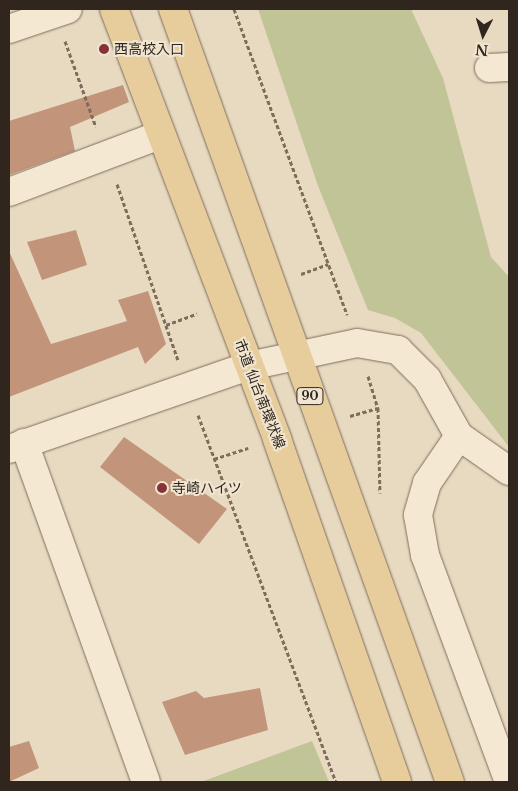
<!DOCTYPE html>
<meta charset="utf-8">
<style>
body{margin:0}
#map{position:relative;width:518px;height:791px;overflow:hidden;background:#e8dac1;font-family:"Libre Baskerville","Noto Sans JP",serif}
div>[style]{position:absolute}
[style*='--x']{left:calc(var(--x)*1px);top:calc(var(--y)*1px);width:calc(var(--w)*1px);rotate:calc(var(--a)*1deg)}
.green>*{inset:0;background:#c1c497}
.building>*{inset:0;background:#c2957b}
.path>*{height:3px;margin-top:-1.5px;transform-origin:0;background:repeating-linear-gradient(90deg,#7f6c5b 0 4px,transparent 0 6.5px)}
.roads{filter:drop-shadow(0 0 1px #7f6c5b) drop-shadow(0 0 1px #7f6c5b)}
.minor>*{height:28px;margin:-14px;padding:0 14px;transform-origin:14px;border-radius:14px;background:#f4e8d3}
.major>*{height:28px;margin:-14px;padding:0 14px;transform-origin:14px;border-radius:14px;background:#e7cc9c}
.dots>*{width:14px;height:14px;translate:-50% -50%;box-sizing:border-box;border:2px solid #f0e5d0;border-radius:50%}
span{translate:-50% -50%;white-space:nowrap;text-align:center;line-height:1.15;-webkit-text-stroke:4px #f0e5d0;paint-order:stroke}
.shield-label span{padding:1px 4px;background:#f0e5d0;border:1px solid;border-radius:4px;-webkit-text-stroke-width:0}
.shield-label{font-size:12px;color:#30261d;font-weight:700}
.poi-label{font-size:14px;color:#30261d}
.left{translate:0 -50%;text-align:left}
.street-label{font-size:14px;color:#30261d}
.frame{position:absolute;inset:0;border:10px solid #30261d;pointer-events:none}
.north{position:absolute;left:458px;top:10px;width:50px;height:50px;-webkit-text-stroke:4px #f0e5d0;paint-order:stroke;rotate:185deg;font-size:14px;font-weight:700;line-height:20px;text-align:center;color:#30261d}
.north::after{content:'';display:block;margin:auto;width:18px;height:22px;background:#30261d;clip-path:polygon(50% 0,100% 100%,50% 72%,0 100%)}
</style>
<div id="map">
<div class="green">
<i style="clip-path:polygon(258px 9px,411px 9px,443px 78px,491px 257px,509px 277px,509px 447px,421px 333px,395px 318px,368px 310px,318px 186px)"></i>
<i style="clip-path:polygon(312px 741px,329px 782px,201px 782px)"></i>
</div>
<div class="building">
<i style="clip-path:polygon(123px 85px,129px 102px,70px 127px,75px 151px,9px 175px,9px 121px)"></i>
<i style="clip-path:polygon(76px 230px,87px 265px,42px 280px,27px 242px)"></i>
<i style="clip-path:polygon(9px 251px,51px 344px,127px 321px,118px 300px,148px 291px,166px 344px,145px 364px,138px 347px,9px 397px)"></i>
<i style="clip-path:polygon(124px 437px,227px 509px,199px 544px,100px 467px)"></i>
<i style="clip-path:polygon(260px 688px,268px 730px,185px 755px,162px 702px,196px 691px,204px 698px)"></i>
<i style="clip-path:polygon(29px 741px,39px 768px,9px 782px,9px 747px)"></i>
</div>
<div class="path">
<i style="--x:234;--y:9;--w:326;--a:69.7"></i>
<i style="--x:65;--y:41;--w:91;--a:70.2"></i>
<i style="--x:117;--y:184;--w:186;--a:70.9"></i>
<i style="--x:301;--y:274;--w:29;--a:-20"></i>
<i style="--x:166;--y:325;--w:33;--a:-20"></i>
<i style="--x:368;--y:376;--w:34;--a:73"></i>
<i style="--x:378;--y:408;--w:85;--a:88.7"></i>
<i style="--x:198;--y:415;--w:392;--a:69.4"></i>
<i style="--x:350;--y:416;--w:29;--a:-16"></i>
<i style="--x:214;--y:459;--w:36;--a:-18"></i>
</div>
<div class="roads">
<div class="minor">
<i style="--x:9;--y:29;--w:62;--a:-18.7"></i>
<i style="--x:489;--y:68;--w:20;--a:-3"></i>
<i style="--x:9;--y:192;--w:161;--a:-20.7"></i>
<i style="--x:459;--y:436;--w:57;--a:124.2"></i>
<i style="--x:427;--y:483;--w:33;--a:106"></i>
<i style="--x:418;--y:515;--w:41;--a:80.1"></i>
<i style="--x:425;--y:555;--w:242;--a:69.7"></i>
<i style="--x:24;--y:443;--w:360;--a:70.2"></i>
<i style="--x:9;--y:449;--w:254;--a:-19.1"></i>
<i style="--x:249;--y:366;--w:110;--a:-12"></i>
<i style="--x:357;--y:343;--w:42;--a:9.7"></i>
<i style="--x:398;--y:350;--w:41;--a:45"></i>
<i style="--x:427;--y:379;--w:65;--a:60.7"></i>
<i style="--x:459;--y:436;--w:61;--a:35"></i>
</div>
<div class="major">
<i style="--x:114;--y:9;--w:460;--a:69.2"></i>
<i style="--x:277;--y:439;--w:363;--a:70.7"></i>
<i style="--x:173;--y:9;--w:821;--a:70.29"></i>
</div>
</div>
<div class="dots">
<i style="left:104px;top:49px;background:#873237"></i>
<i style="left:162px;top:488px;background:#873237"></i>
</div>
<div class="shield-label">
<span style="left:310px;top:396px">90</span>
</div>
<div class="poi-label">
<span class="left" style="left:114px;top:49px">西高校入口</span>
<span class="left" style="left:172px;top:488px">寺崎ハイツ</span>
</div>
<div class="street-label">
<span style="left:260px;top:394px;rotate:69deg">市道 仙台南環状線</span>
</div>
<div class="frame"></div>
<div class="north">N</div>
</div>
